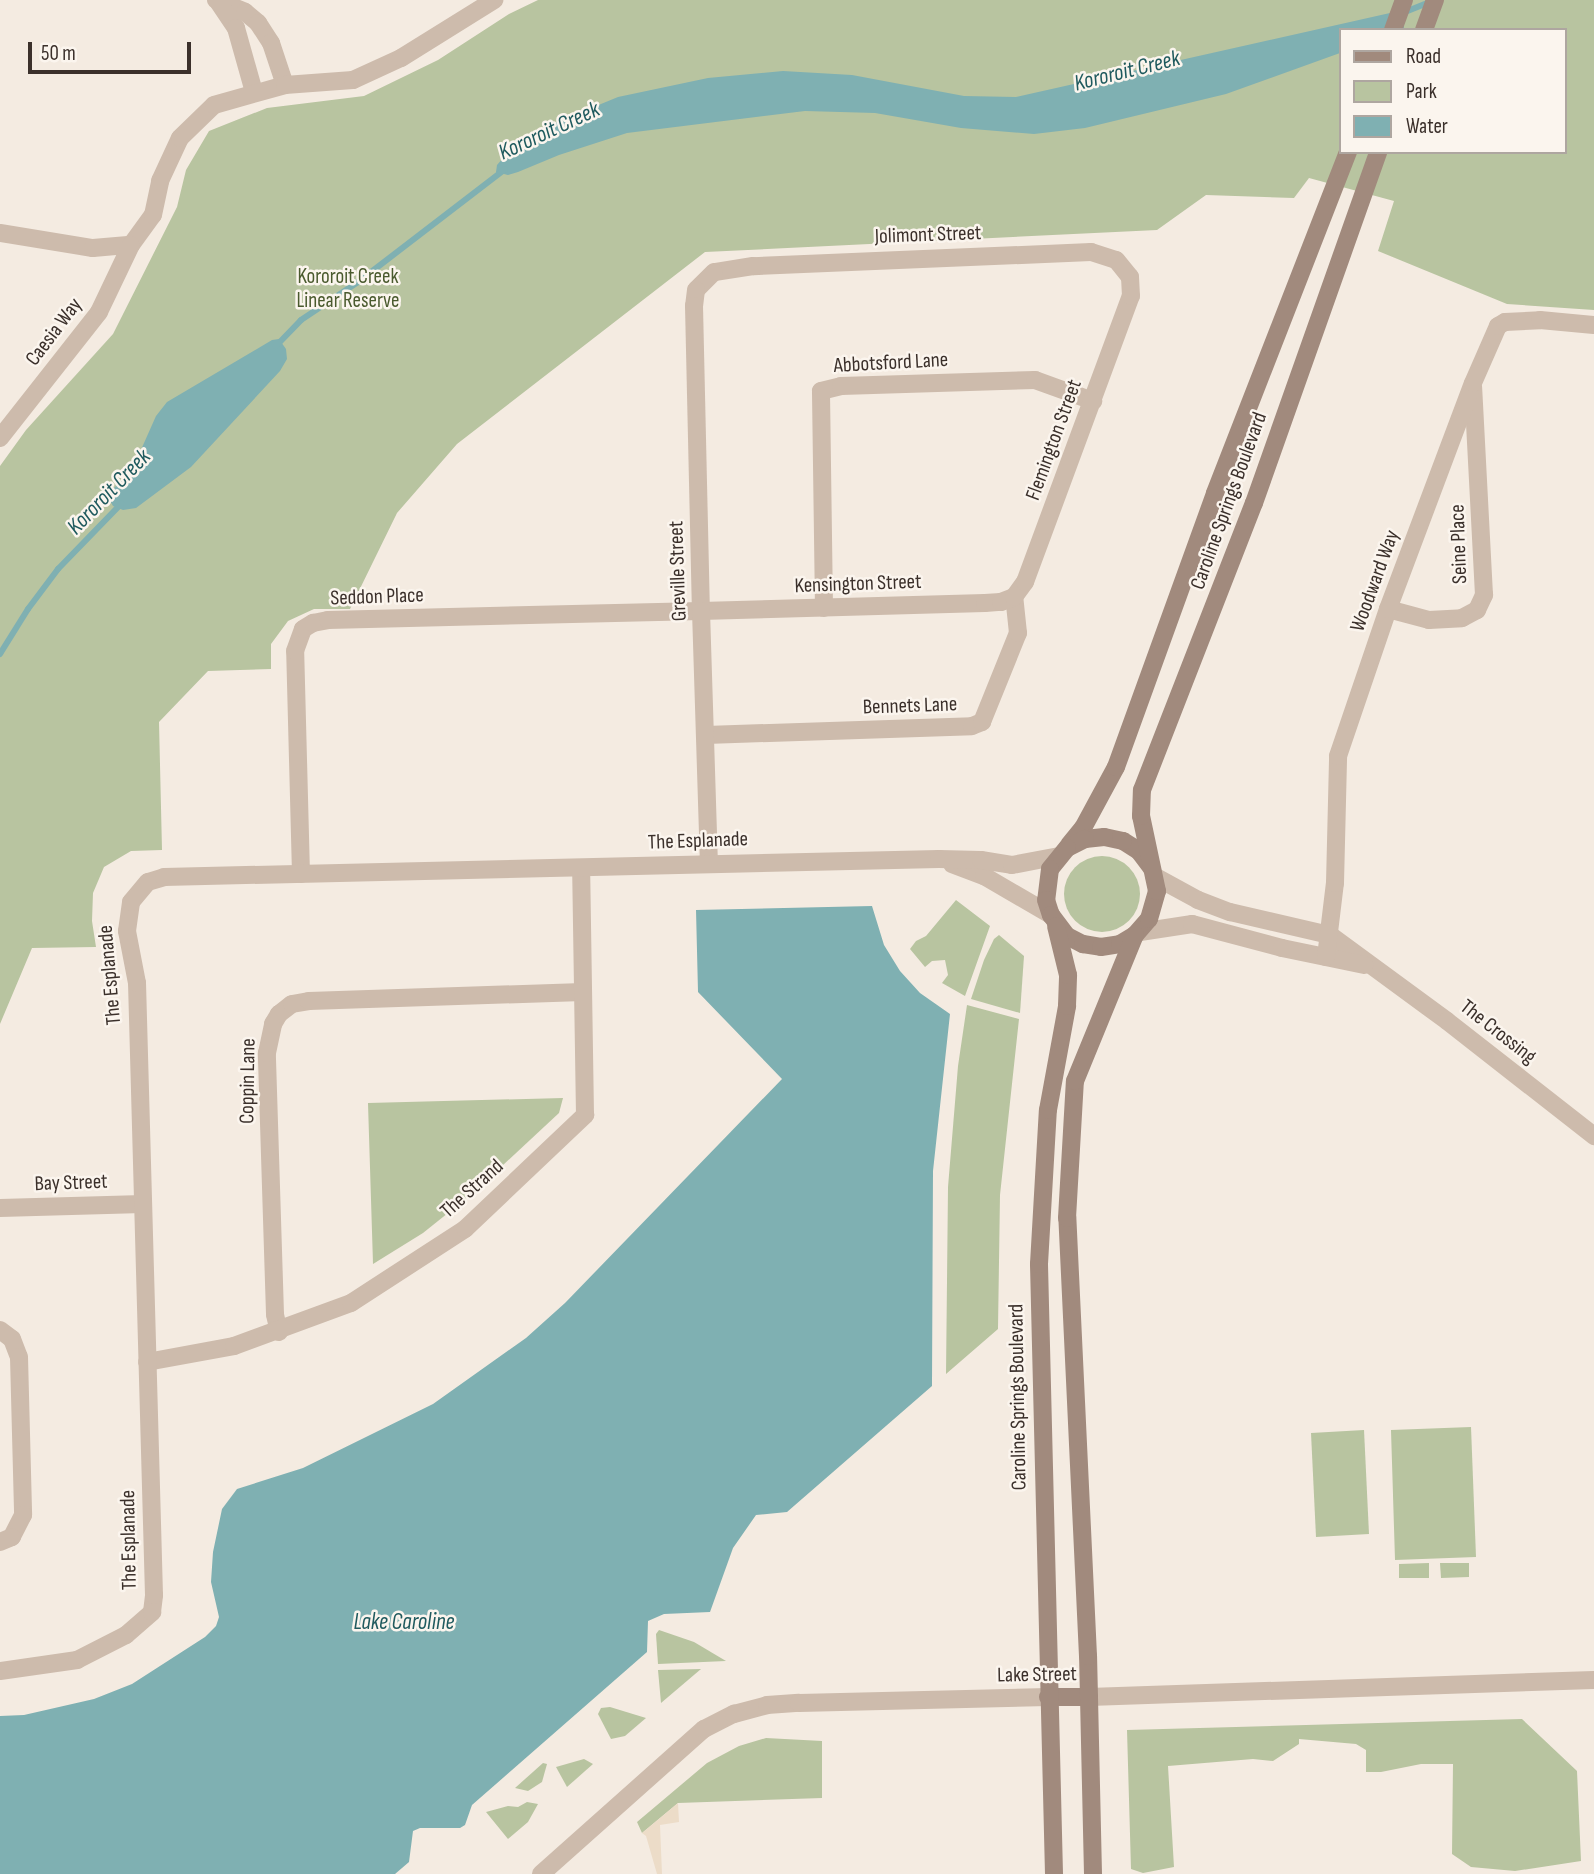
<!DOCTYPE html>
<style>
body{margin:0}
#map{position:relative;width:1594px;height:1874px;overflow:hidden;background:#f4ebe1;font-family:"Sofia Sans Condensed",sans-serif}
div>[style]{position:absolute}
[style*='--x']{left:calc(var(--x)*1px);top:calc(var(--y)*1px);width:calc(var(--w)*1px);rotate:calc(var(--a)*1deg)}
.green>*{inset:0;background:#b8c4a0}
.round{border-radius:50%}
.plaza>*{inset:0;background:#ecdcc8}
.water>*{inset:0;background:#7fb0b2}
.stream>*{height:6px;margin:-3px;padding:0 3px;transform-origin:3px;border-radius:3px;background:#7fb0b2}
.street>*{height:18px;margin:-9px;padding:0 9px;transform-origin:9px;border-radius:9px;background:#cdbbac}
.secondary>*{height:18px;margin:-9px;padding:0 9px;transform-origin:9px;border-radius:9px;background:#a18a7d}
span{translate:-50% -50%;white-space:nowrap;text-align:center;line-height:1.15;-webkit-text-stroke:5px #fbf5ee;paint-order:stroke}
.street-label{font-size:21px;color:#3b302b}
.park-label{font-size:21px;color:#4a5a2e}
.water-label{font-size:23px;color:#1f5a5e;font-style:italic}
.legend{position:absolute;left:1339px;top:28px;width:228px;height:126px;box-sizing:border-box;background:#fbf5ee;border:2px solid #aea6a0;margin:0;padding:9px 12px;list-style:none;font-size:21px;color:#3b302b}
.legend li{display:flex;align-items:center;gap:14px;height:35px}
.legend b{width:35px;border:2px solid #aea6a0}
.scale{position:absolute;left:28px;top:42px;width:163px;height:32px;box-sizing:border-box;border:4px solid #3b302b;border-top:0;padding-left:9px;font-size:21px;line-height:24px;white-space:nowrap;color:#3b302b;-webkit-text-stroke:5px #fbf5ee;paint-order:stroke}
</style>
<div id="map">
<div class="green">
<i style="clip-path:polygon(evenodd,538px 0,1594px 0,1594px 310px,1507px 304px,1378px 251px,1394px 201px,1309px 178px,1294px 198px,1206px 195px,1157px 230px,705px 252px,457px 444px,397px 513px,350px 609px,314px 609px,288px 621px,271px 644px,271px 669px,208px 671px,159px 722px,162px 850px,131px 851px,104px 867px,93px 893px,92px 921px,96px 947px,32px 948px,0 1024px,0 466px,26px 430px,113px 334px,177px 207px,186px 170px,209px 131px,267px 108px,364px 96px,438px 60px,509px 14px,538px 0,1340px 30px,1564px 30px,1564px 152px,1340px 152px,1340px 30px)"></i>
<i class="round" style="left:1064px;top:856px;width:76px;height:76px"></i>
<i style="clip-path:polygon(956px 900px,990px 926px,965px 996px,942px 983px,948px 975px,945px 960px,932px 961px,925px 967px,910px 949px,916px 941px,926px 936px)"></i>
<i style="clip-path:polygon(999px 935px,1024px 956px,1020px 1013px,971px 999px,984px 960px,994px 939px)"></i>
<i style="clip-path:polygon(967px 1005px,1019px 1019px,1000px 1195px,998px 1329px,946px 1374px,948px 1187px,958px 1066px)"></i>
<i style="clip-path:polygon(563px 1098px,559px 1113px,473px 1193px,423px 1233px,373px 1264px,368px 1103px)"></i>
<i style="clip-path:polygon(1471px 1427px,1476px 1557px,1395px 1560px,1391px 1430px)"></i>
<i style="clip-path:polygon(1364px 1430px,1369px 1534px,1316px 1537px,1311px 1433px)"></i>
<i style="clip-path:polygon(1429px 1563px,1429px 1578px,1399px 1578px,1399px 1564px)"></i>
<i style="clip-path:polygon(1440px 1563px,1469px 1563px,1469px 1577px,1441px 1578px)"></i>
<i style="clip-path:polygon(659px 1630px,694px 1642px,726px 1661px,658px 1664px,656px 1634px)"></i>
<i style="clip-path:polygon(701px 1669px,661px 1703px,658px 1670px)"></i>
<i style="clip-path:polygon(610px 1707px,646px 1718px,625px 1736px,611px 1739px,598px 1714px,601px 1708px)"></i>
<i style="clip-path:polygon(1522px 1719px,1577px 1771px,1581px 1861px,1515px 1871px,1471px 1867px,1452px 1854px,1453px 1764px,1421px 1764px,1381px 1772px,1366px 1772px,1366px 1750px,1356px 1744px,1299px 1739px,1299px 1744px,1273px 1761px,1253px 1759px,1168px 1766px,1174px 1867px,1143px 1873px,1131px 1869px,1127px 1730px)"></i>
<i style="clip-path:polygon(766px 1738px,822px 1741px,822px 1798px,678px 1803px,642px 1833px,637px 1822px,707px 1763px,739px 1746px)"></i>
<i style="clip-path:polygon(584px 1759px,593px 1764px,567px 1787px,556px 1767px)"></i>
<i style="clip-path:polygon(543px 1763px,547px 1764px,542px 1782px,528px 1791px,515px 1788px)"></i>
<i style="clip-path:polygon(527px 1802px,538px 1804px,528px 1822px,508px 1839px,486px 1812px,508px 1806px,518px 1807px)"></i>
</div>
<div class="plaza">
<i style="clip-path:polygon(678px 1803px,679px 1822px,660px 1825px,662px 1874px,657px 1874px,646px 1836px,642px 1833px)"></i>
</div>
<div class="water">
<i style="clip-path:polygon(1390px 13px,1404px 17px,1404px 30px,1340px 30px,1340px 53px,1226px 94px,1085px 128px,1034px 134px,961px 128px,875px 113px,805px 111px,627px 133px,559px 155px,518px 172px,508px 175px,496px 172px,497px 165px,517px 142px,562px 120px,618px 97px,708px 78px,783px 71px,852px 75px,964px 96px,1016px 97px)"></i>
<i style="clip-path:polygon(279px 339px,286px 349px,287px 359px,280px 371px,191px 467px,136px 508px,123px 510px,113px 506px,109px 499px,110px 492px,132px 470px,156px 416px,167px 402px,272px 340px)"></i>
<i style="clip-path:polygon(872px 906px,884px 945px,900px 971px,920px 993px,950px 1014px,933px 1171px,932px 1386px,787px 1512px,756px 1515px,733px 1548px,710px 1612px,664px 1614px,648px 1621px,647px 1652px,472px 1805px,465px 1825px,460px 1828px,420px 1828px,413px 1831px,409px 1862px,395px 1874px,0 1874px,0 1716px,24px 1715px,94px 1699px,132px 1684px,205px 1637px,216px 1626px,219px 1617px,211px 1582px,213px 1552px,222px 1509px,237px 1489px,303px 1468px,433px 1404px,526px 1338px,565px 1303px,782px 1079px,698px 992px,696px 910px)"></i>
</div>
<div class="stream">
<i style="--x:1405;--y:12;--w:27;--a:-22"></i>
<i style="--x:276;--y:346;--w:36;--a:-46"></i>
<i style="--x:301;--y:320;--w:69;--a:-33.7"></i>
<i style="--x:358;--y:282;--w:185;--a:-37.5"></i>
<i style="--x:0;--y:654;--w:53;--a:-58.1"></i>
<i style="--x:28;--y:609;--w:50;--a:-53.1"></i>
<i style="--x:58;--y:569;--w:91;--a:-45.9"></i>
</div>
<div class="street">
<i style="--x:216;--y:0;--w:31;--a:22"></i>
<i style="--x:245;--y:12;--w:17;--a:40"></i>
<i style="--x:258;--y:23;--w:24;--a:57"></i>
<i style="--x:271;--y:43;--w:44;--a:71.6"></i>
<i style="--x:217;--y:0;--w:34;--a:56"></i>
<i style="--x:236;--y:28;--w:66;--a:74.3"></i>
<i style="--x:0;--y:233;--w:94;--a:9.2"></i>
<i style="--x:93;--y:248;--w:38;--a:-5"></i>
<i style="--x:131;--y:245;--w:37;--a:-54"></i>
<i style="--x:153;--y:215;--w:35;--a:-78"></i>
<i style="--x:160;--y:181;--w:47;--a:-65.1"></i>
<i style="--x:180;--y:138;--w:47;--a:-44.1"></i>
<i style="--x:214;--y:105;--w:74;--a:-15.7"></i>
<i style="--x:285;--y:85;--w:68;--a:-4.2"></i>
<i style="--x:353;--y:80;--w:53;--a:-24.6"></i>
<i style="--x:401;--y:58;--w:110;--a:-31.9"></i>
<i style="--x:0;--y:438;--w:160;--a:-51.8"></i>
<i style="--x:99;--y:312;--w:74;--a:-64.5"></i>
<i style="--x:824;--y:608;--w:217;--a:-90.8"></i>
<i style="--x:821;--y:391;--w:21;--a:-14"></i>
<i style="--x:841;--y:386;--w:194;--a:-1.8"></i>
<i style="--x:1035;--y:380;--w:62;--a:19.9"></i>
<i style="--x:1388;--y:609;--w:42;--a:15"></i>
<i style="--x:1429;--y:620;--w:33;--a:-3"></i>
<i style="--x:1462;--y:618;--w:17;--a:-28"></i>
<i style="--x:1477;--y:610;--w:17;--a:-65"></i>
<i style="--x:1484;--y:595;--w:208;--a:-93"></i>
<i style="--x:706;--y:735;--w:266;--a:-1.9"></i>
<i style="--x:972;--y:726;--w:11;--a:-22"></i>
<i style="--x:982;--y:722;--w:96;--a:-68"></i>
<i style="--x:1018;--y:633;--w:36;--a:-96"></i>
<i style="--x:952;--y:864;--w:34;--a:21"></i>
<i style="--x:984;--y:876;--w:78;--a:30.2"></i>
<i style="--x:301;--y:874;--w:223;--a:-91.5"></i>
<i style="--x:295;--y:651;--w:23;--a:-70"></i>
<i style="--x:303;--y:629;--w:12;--a:-31"></i>
<i style="--x:313;--y:623;--w:15;--a:-11"></i>
<i style="--x:328;--y:620;--w:373;--a:-1.4"></i>
<i style="--x:701;--y:611;--w:284;--a:-1.6"></i>
<i style="--x:985;--y:603;--w:16;--a:-4"></i>
<i style="--x:1001;--y:602;--w:14;--a:-21"></i>
<i style="--x:1014;--y:597;--w:19;--a:-54"></i>
<i style="--x:1025;--y:582;--w:305;--a:-69.7"></i>
<i style="--x:1131;--y:296;--w:19;--a:-93"></i>
<i style="--x:1130;--y:277;--w:22;--a:-129"></i>
<i style="--x:1116;--y:260;--w:26;--a:-162"></i>
<i style="--x:1091;--y:252;--w:338;--a:177.6"></i>
<i style="--x:753;--y:266;--w:39;--a:171"></i>
<i style="--x:714;--y:272;--w:25;--a:135"></i>
<i style="--x:696;--y:290;--w:16;--a:97"></i>
<i style="--x:694;--y:306;--w:305;--a:88.7"></i>
<i style="--x:701;--y:611;--w:252;--a:88.2"></i>
<i style="--x:1154;--y:876;--w:50;--a:28.6"></i>
<i style="--x:1198;--y:900;--w:34;--a:21"></i>
<i style="--x:1230;--y:912;--w:103;--a:13"></i>
<i style="--x:1330;--y:935;--w:145;--a:36.3"></i>
<i style="--x:1447;--y:1021;--w:187;--a:38"></i>
<i style="--x:1140;--y:932;--w:53;--a:-8.7"></i>
<i style="--x:1192;--y:924;--w:93;--a:14.9"></i>
<i style="--x:1282;--y:948;--w:84;--a:11.7"></i>
<i style="--x:1326;--y:957;--w:75;--a:-83.1"></i>
<i style="--x:1335;--y:883;--w:127;--a:-88.6"></i>
<i style="--x:1338;--y:756;--w:155;--a:-71.2"></i>
<i style="--x:1388;--y:609;--w:241;--a:-69.4"></i>
<i style="--x:1473;--y:383;--w:62;--a:-66.3"></i>
<i style="--x:1498;--y:326;--w:8;--a:-30"></i>
<i style="--x:1505;--y:322;--w:35;--a:-3"></i>
<i style="--x:1540;--y:320;--w:54;--a:5.3"></i>
<i style="--x:0;--y:1208;--w:143;--a:-1.6"></i>
<i style="--x:0;--y:1330;--w:15;--a:37"></i>
<i style="--x:12;--y:1339;--w:19;--a:69"></i>
<i style="--x:19;--y:1357;--w:158;--a:88.5"></i>
<i style="--x:23;--y:1515;--w:25;--a:117"></i>
<i style="--x:12;--y:1537;--w:13;--a:157"></i>
<i style="--x:279;--y:1332;--w:18;--a:-103"></i>
<i style="--x:275;--y:1314;--w:261;--a:-91.8"></i>
<i style="--x:267;--y:1053;--w:30;--a:-78"></i>
<i style="--x:273;--y:1024;--w:12;--a:-59"></i>
<i style="--x:279;--y:1014;--w:16;--a:-38"></i>
<i style="--x:292;--y:1004;--w:17;--a:-10"></i>
<i style="--x:309;--y:1001;--w:274;--a:-1.9"></i>
<i style="--x:147;--y:1362;--w:88;--a:-10.4"></i>
<i style="--x:234;--y:1346;--w:125;--a:-20.2"></i>
<i style="--x:351;--y:1303;--w:136;--a:-33"></i>
<i style="--x:465;--y:1229;--w:166;--a:-43.5"></i>
<i style="--x:585;--y:1115;--w:247;--a:-90.9"></i>
<i style="--x:0;--y:1671;--w:78;--a:-8.1"></i>
<i style="--x:77;--y:1660;--w:55;--a:-27"></i>
<i style="--x:126;--y:1635;--w:35;--a:-41"></i>
<i style="--x:152;--y:1612;--w:17;--a:-83"></i>
<i style="--x:154;--y:1595;--w:612;--a:-91.59"></i>
<i style="--x:137;--y:983;--w:53;--a:-100.9"></i>
<i style="--x:127;--y:931;--w:29;--a:-82"></i>
<i style="--x:131;--y:902;--w:26;--a:-50"></i>
<i style="--x:148;--y:882;--w:17;--a:-17"></i>
<i style="--x:164;--y:877;--w:775;--a:-1.33"></i>
<i style="--x:939;--y:859;--w:42;--a:1.4"></i>
<i style="--x:981;--y:860;--w:31;--a:9"></i>
<i style="--x:1012;--y:865;--w:48;--a:-10.8"></i>
<i style="--x:1089;--y:1697;--w:505;--a:-1.93"></i>
<i style="--x:541;--y:1874;--w:218;--a:-41.7"></i>
<i style="--x:704;--y:1729;--w:34;--a:-27"></i>
<i style="--x:734;--y:1714;--w:34;--a:-15"></i>
<i style="--x:767;--y:1705;--w:32;--a:-4"></i>
<i style="--x:799;--y:1703;--w:249;--a:-1.4"></i>
</div>
<div class="secondary">
<i style="--x:1393;--y:30;--w:32;--a:-70"></i>
<i style="--x:1424;--y:30;--w:32;--a:-70"></i>
<i style="--x:1069;--y:845;--w:22;--a:-51"></i>
<i style="--x:1083;--y:828;--w:69;--a:-61.6"></i>
<i style="--x:1116;--y:767;--w:291;--a:-70.1"></i>
<i style="--x:1215;--y:493;--w:366;--a:-68.7"></i>
<i style="--x:1151;--y:867;--w:20;--a:-127"></i>
<i style="--x:1139;--y:851;--w:19;--a:-148"></i>
<i style="--x:1123;--y:841;--w:19;--a:-168"></i>
<i style="--x:1104;--y:837;--w:19;--a:174"></i>
<i style="--x:1085;--y:839;--w:20;--a:153"></i>
<i style="--x:1067;--y:848;--w:27;--a:129"></i>
<i style="--x:1050;--y:869;--w:31;--a:97"></i>
<i style="--x:1046;--y:900;--w:16;--a:72"></i>
<i style="--x:1051;--y:915;--w:26;--a:53"></i>
<i style="--x:1067;--y:936;--w:18;--a:27"></i>
<i style="--x:1083;--y:944;--w:18;--a:9"></i>
<i style="--x:1101;--y:947;--w:19;--a:-9"></i>
<i style="--x:1120;--y:944;--w:17;--a:-31"></i>
<i style="--x:1135;--y:935;--w:21;--a:-49"></i>
<i style="--x:1149;--y:919;--w:29;--a:-74"></i>
<i style="--x:1157;--y:891;--w:77;--a:-102"></i>
<i style="--x:1141;--y:816;--w:26;--a:-88"></i>
<i style="--x:1142;--y:790;--w:308;--a:-68.7"></i>
<i style="--x:1254;--y:503;--w:372;--a:-70.5"></i>
<i style="--x:1048;--y:1697;--w:41;--a:0"></i>
<i style="--x:1054;--y:1874;--w:610;--a:-91.41"></i>
<i style="--x:1039;--y:1264;--w:154;--a:-86.7"></i>
<i style="--x:1048;--y:1110;--w:106;--a:-79.6"></i>
<i style="--x:1067;--y:1006;--w:31;--a:-88"></i>
<i style="--x:1068;--y:975;--w:50;--a:-103.8"></i>
<i style="--x:1093;--y:1874;--w:218;--a:-91.3"></i>
<i style="--x:1088;--y:1656;--w:439;--a:-92.7"></i>
<i style="--x:1067;--y:1218;--w:137;--a:-86.7"></i>
<i style="--x:1075;--y:1081;--w:158;--a:-67.7"></i>
</div>
<div class="street-label">
<span style="left:928px;top:235px;rotate:-2deg">Jolimont Street</span>
<span style="left:54px;top:332px;rotate:-53deg">Caesia Way</span>
<span style="left:891px;top:363px;rotate:-3deg">Abbotsford Lane</span>
<span style="left:1054px;top:440px;rotate:-70deg">Flemington Street</span>
<span style="left:1229px;top:501px;rotate:-70deg">Caroline Springs Boulevard</span>
<span style="left:1459px;top:544px;rotate:-92deg">Seine Place</span>
<span style="left:678px;top:571px;rotate:-92deg">Greville Street</span>
<span style="left:1375px;top:581px;rotate:-70deg">Woodward Way</span>
<span style="left:858px;top:584px;rotate:-2deg">Kensington Street</span>
<span style="left:377px;top:597px;rotate:-2deg">Seddon Place</span>
<span style="left:910px;top:706px;rotate:-2deg">Bennets Lane</span>
<span style="left:698px;top:841px;rotate:-2deg">The Esplanade</span>
<span style="left:110px;top:975px;rotate:-95deg">The Esplanade</span>
<span style="left:1498px;top:1032px;rotate:38deg">The Crossing</span>
<span style="left:248px;top:1081px;rotate:-89deg">Coppin Lane</span>
<span style="left:71px;top:1183px;rotate:-2deg">Bay Street</span>
<span style="left:472px;top:1189px;rotate:-42deg">The Strand</span>
<span style="left:1018px;top:1397px;rotate:-91deg">Caroline Springs Boulevard</span>
<span style="left:129px;top:1540px;rotate:-91deg">The Esplanade</span>
<span style="left:1037px;top:1675px;rotate:-1deg">Lake Street</span>
</div>
<div class="park-label">
<span style="left:348px;top:289px">Kororoit Creek<br>Linear Reserve</span>
</div>
<div class="water-label">
<span style="left:1127px;top:71px;rotate:-14deg">Kororoit Creek</span>
<span style="left:549px;top:131px;rotate:-25deg">Kororoit Creek</span>
<span style="left:109px;top:492px;rotate:-46deg">Kororoit Creek</span>
<span style="left:404px;top:1622px">Lake Caroline</span>
</div>
<ul class="legend">
<li><b style="height:9px;background:#a18a7d"></b>Road</li>
<li><b style="height:19px;background:#b8c4a0"></b>Park</li>
<li><b style="height:19px;background:#7fb0b2"></b>Water</li>
</ul>
<div class="scale">50 m</div>
</div>
